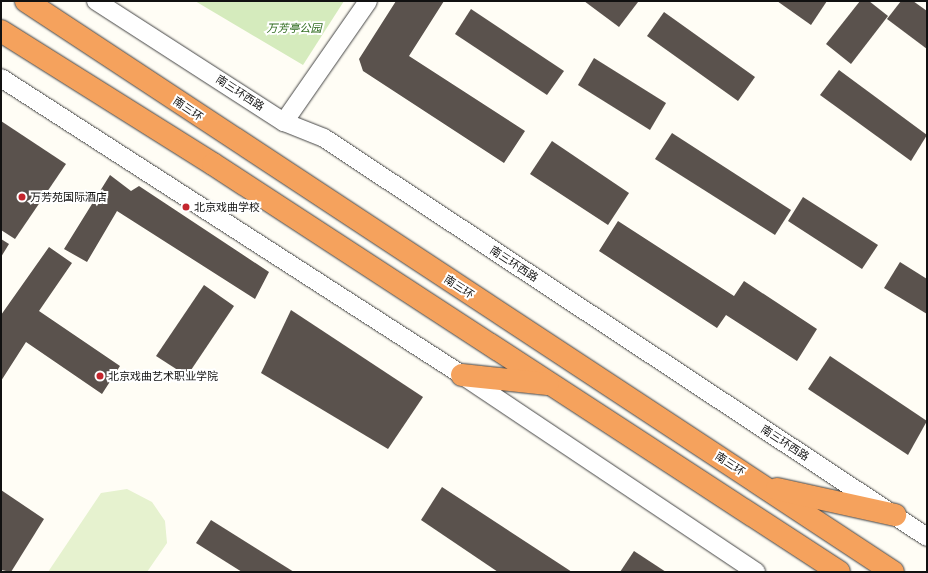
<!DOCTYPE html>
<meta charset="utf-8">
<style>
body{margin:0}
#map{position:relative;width:928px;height:573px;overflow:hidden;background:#fffdf5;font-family:"Times New Roman","Noto Sans SC",serif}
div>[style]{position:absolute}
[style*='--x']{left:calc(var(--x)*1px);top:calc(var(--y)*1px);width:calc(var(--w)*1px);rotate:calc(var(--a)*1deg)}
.green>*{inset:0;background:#d5ebbd}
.pitch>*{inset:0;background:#e6f2cf}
.building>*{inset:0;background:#5a524d}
.roads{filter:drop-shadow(0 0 1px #444) drop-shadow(0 0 1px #444)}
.minor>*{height:18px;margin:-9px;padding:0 9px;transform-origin:9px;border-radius:9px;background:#fff}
.highway>*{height:22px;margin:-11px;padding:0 11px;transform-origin:11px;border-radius:11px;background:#f5a25d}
.dots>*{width:11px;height:11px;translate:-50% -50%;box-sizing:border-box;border:2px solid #fff;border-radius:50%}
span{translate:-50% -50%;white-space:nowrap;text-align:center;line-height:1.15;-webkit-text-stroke:4px #fff;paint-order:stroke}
.park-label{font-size:11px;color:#2f6b1f;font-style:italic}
.street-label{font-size:11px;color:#111}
.poi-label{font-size:11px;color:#111}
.left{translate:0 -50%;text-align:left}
.frame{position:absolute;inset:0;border:2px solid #111;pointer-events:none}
</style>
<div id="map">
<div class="green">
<i style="clip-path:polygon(195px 1px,344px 1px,303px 65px)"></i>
</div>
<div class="pitch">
<i style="clip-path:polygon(127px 489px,152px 502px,165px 521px,167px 543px,147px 572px,48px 572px,101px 493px)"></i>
</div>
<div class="building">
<i style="clip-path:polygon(396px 1px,444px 1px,409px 56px,525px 131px,504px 163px,363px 71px,359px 59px)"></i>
<i style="clip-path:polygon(584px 1px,636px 1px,638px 2px,619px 27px)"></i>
<i style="clip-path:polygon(777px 1px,827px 1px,811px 25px)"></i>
<i style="clip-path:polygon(860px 1px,869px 1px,888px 16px,851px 64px,826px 44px)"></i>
<i style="clip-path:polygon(901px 1px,913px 1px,927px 11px,927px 49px,887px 19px)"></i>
<i style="clip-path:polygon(471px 9px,564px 71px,547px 95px,455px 34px)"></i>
<i style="clip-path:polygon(664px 12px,755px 77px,738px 101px,647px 36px)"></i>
<i style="clip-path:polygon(594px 58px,666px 103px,650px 130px,578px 85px)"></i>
<i style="clip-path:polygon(839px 70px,927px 135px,911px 161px,820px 95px)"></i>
<i style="clip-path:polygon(1px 121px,66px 164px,15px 239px,1px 230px)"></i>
<i style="clip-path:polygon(672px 133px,791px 210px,775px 235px,655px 159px)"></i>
<i style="clip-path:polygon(552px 141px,629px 193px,608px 225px,530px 174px)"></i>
<i style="clip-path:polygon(110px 175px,131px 191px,139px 186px,269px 272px,255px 299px,117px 211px,87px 262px,64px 249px)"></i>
<i style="clip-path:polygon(803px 197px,878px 245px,862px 269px,788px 221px)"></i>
<i style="clip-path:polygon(618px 221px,734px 296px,744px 281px,817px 329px,797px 361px,726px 315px,717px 328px,599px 251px)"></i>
<i style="clip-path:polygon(1px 239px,9px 244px,1px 257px)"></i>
<i style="clip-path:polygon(49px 247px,72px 263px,39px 311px,120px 366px,102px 394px,26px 342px,1px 381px,1px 315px)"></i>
<i style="clip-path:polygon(900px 262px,927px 279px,927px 314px,884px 288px)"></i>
<i style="clip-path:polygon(204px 285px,234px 306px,187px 376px,156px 356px)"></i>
<i style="clip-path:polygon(291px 310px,423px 397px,388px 449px,261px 373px)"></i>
<i style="clip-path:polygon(830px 356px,927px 421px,908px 455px,808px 389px)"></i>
<i style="clip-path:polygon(442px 487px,572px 572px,498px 572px,421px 520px)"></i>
<i style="clip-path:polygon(1px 490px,44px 519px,11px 572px,1px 570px)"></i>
<i style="clip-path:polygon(211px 520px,294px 572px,242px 572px,196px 543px)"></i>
<i style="clip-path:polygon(634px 551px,666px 572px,620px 572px)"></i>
</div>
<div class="roads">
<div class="minor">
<i style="--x:96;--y:1;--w:224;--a:32.8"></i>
<i style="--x:284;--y:122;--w:43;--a:21.8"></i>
<i style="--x:324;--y:138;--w:723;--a:33.49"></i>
<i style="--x:1;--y:78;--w:548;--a:32.79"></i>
<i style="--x:462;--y:375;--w:354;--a:33.8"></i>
<i style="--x:284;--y:122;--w:147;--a:-55.2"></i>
</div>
<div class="highway">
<i style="--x:26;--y:1;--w:1038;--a:33.37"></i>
<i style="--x:1;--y:31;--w:250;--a:32.1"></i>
<i style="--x:213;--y:164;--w:747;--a:33.09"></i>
<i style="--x:462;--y:375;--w:86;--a:6"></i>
<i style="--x:777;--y:489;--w:121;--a:12.4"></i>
</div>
</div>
<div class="dots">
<i style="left:22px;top:197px;background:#c4262e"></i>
<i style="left:186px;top:207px;background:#c4262e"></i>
<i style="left:100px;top:376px;background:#c4262e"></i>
</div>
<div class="park-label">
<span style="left:294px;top:28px">万芳亭公园</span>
</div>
<div class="street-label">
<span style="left:240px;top:93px;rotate:33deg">南三环西路</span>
<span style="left:188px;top:109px;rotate:34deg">南三环</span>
<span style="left:514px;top:264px;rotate:33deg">南三环西路</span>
<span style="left:459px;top:287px;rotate:33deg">南三环</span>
<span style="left:785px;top:443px;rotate:33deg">南三环西路</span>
<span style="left:730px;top:464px;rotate:33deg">南三环</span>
</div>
<div class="poi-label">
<span class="left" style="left:30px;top:197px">万芳苑国际酒店</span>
<span class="left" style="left:194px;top:207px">北京戏曲学校</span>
<span class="left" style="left:108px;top:376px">北京戏曲艺术职业学院</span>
</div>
<div class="frame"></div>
</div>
